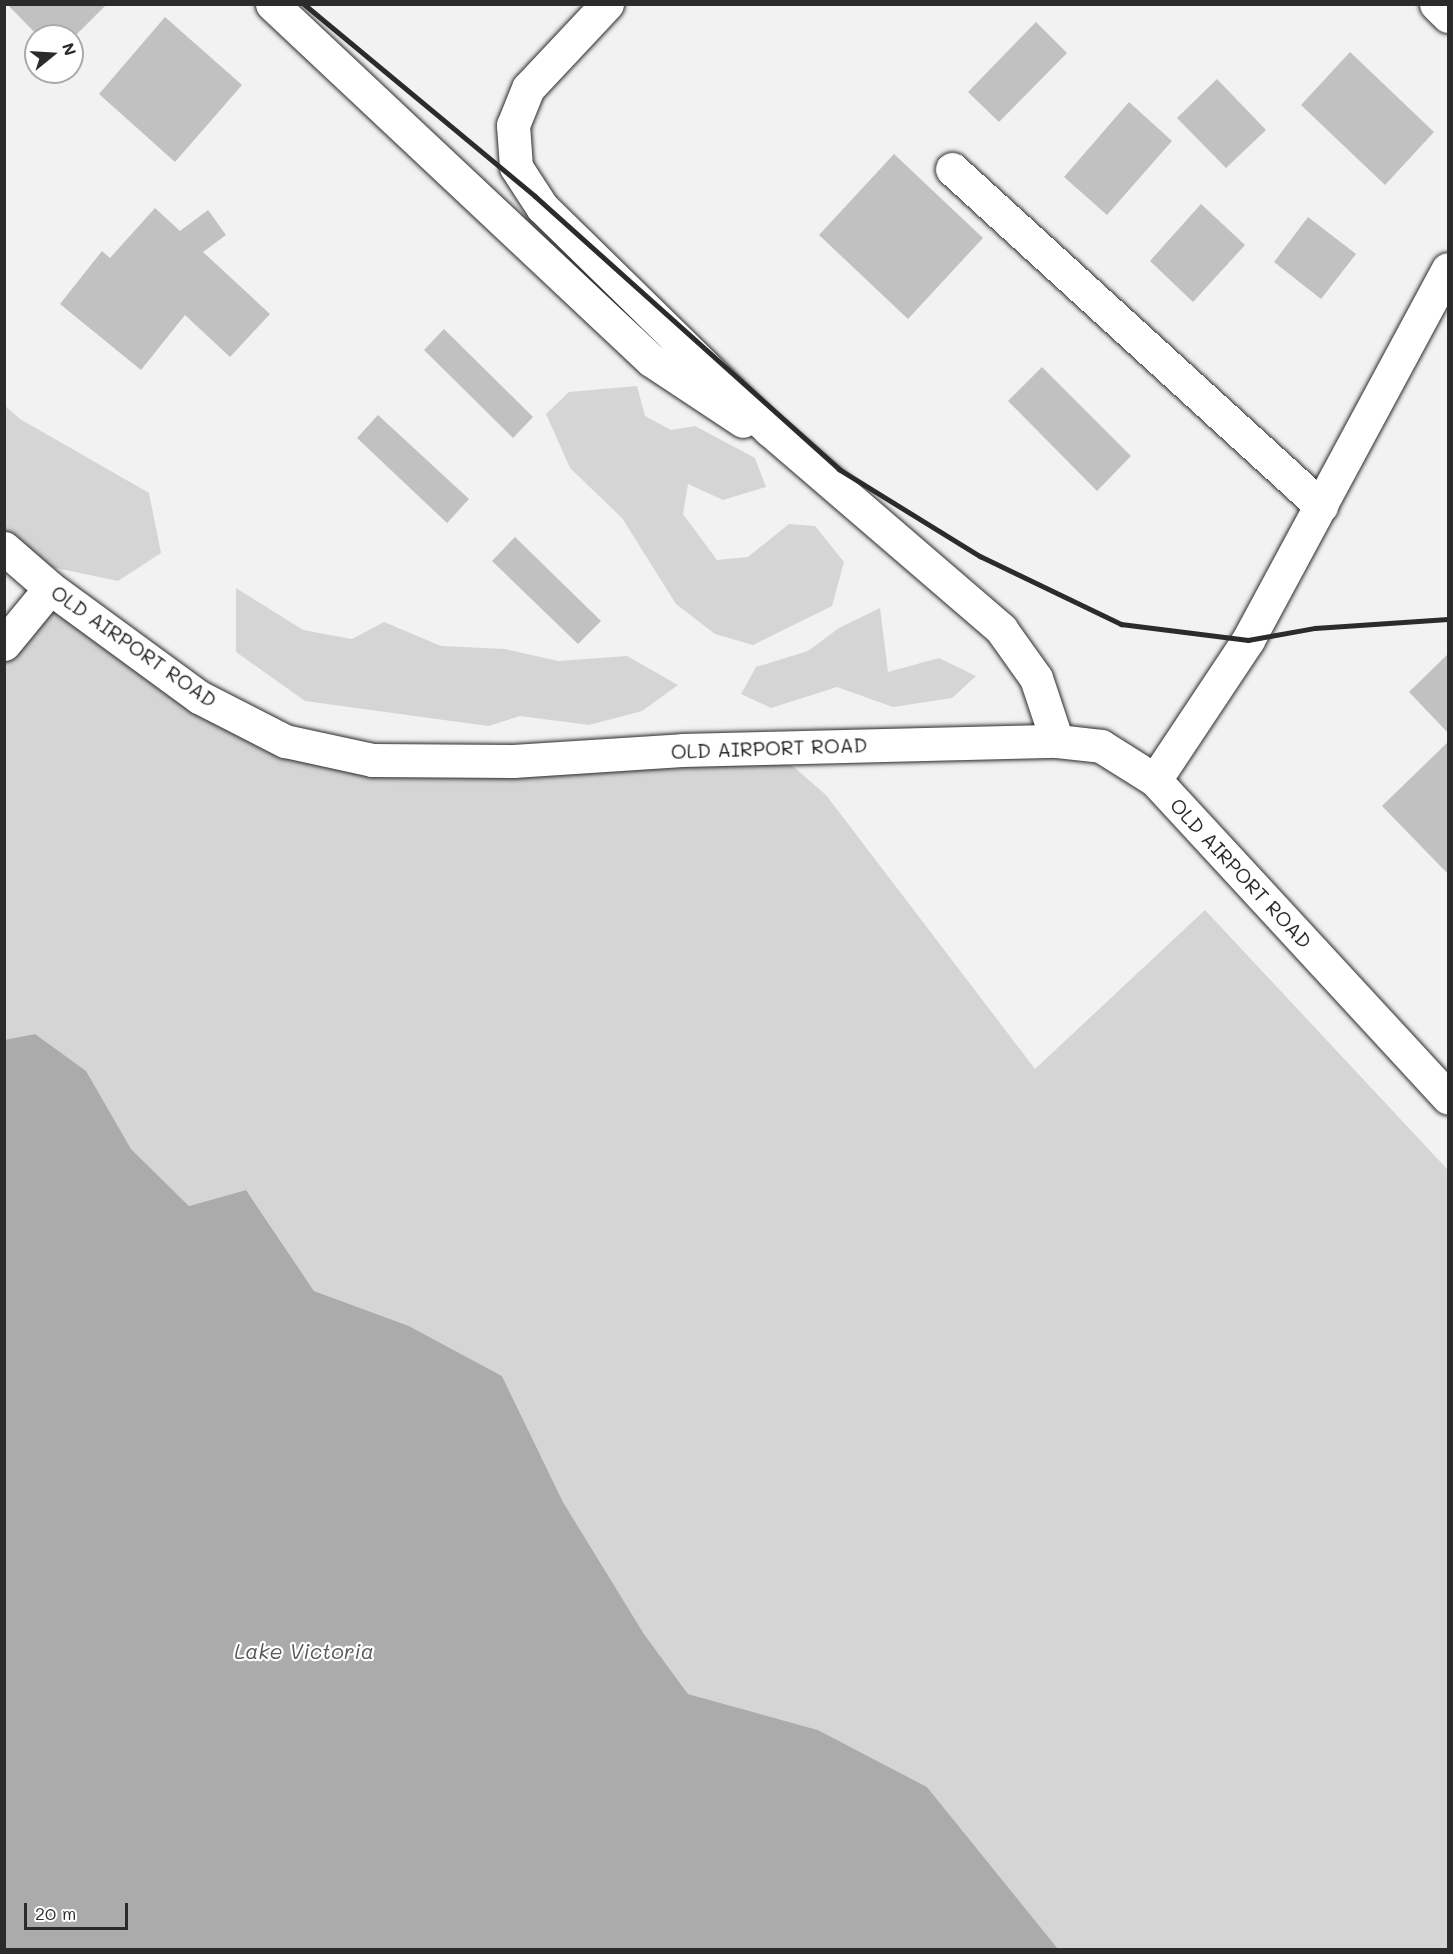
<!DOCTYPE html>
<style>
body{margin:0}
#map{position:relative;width:1453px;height:1954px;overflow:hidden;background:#f2f2f2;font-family:Mali,sans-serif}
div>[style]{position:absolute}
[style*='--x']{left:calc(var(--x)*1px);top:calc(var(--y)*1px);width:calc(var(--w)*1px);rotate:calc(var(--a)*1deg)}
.green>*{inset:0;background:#d5d5d5}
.water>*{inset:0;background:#ababab}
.building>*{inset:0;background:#c1c1c1}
.roads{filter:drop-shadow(0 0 2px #2b2b2b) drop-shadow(0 0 2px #2b2b2b)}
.street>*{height:33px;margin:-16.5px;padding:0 16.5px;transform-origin:16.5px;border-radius:16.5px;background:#fff}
.secondary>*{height:33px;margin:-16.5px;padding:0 16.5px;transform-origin:16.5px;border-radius:16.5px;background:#fff}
.rail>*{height:4.5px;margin:-2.25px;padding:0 2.25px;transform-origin:2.25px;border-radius:2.25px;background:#2b2b2b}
span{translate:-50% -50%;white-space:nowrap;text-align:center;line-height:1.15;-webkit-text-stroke:4.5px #fff;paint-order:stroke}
.street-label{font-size:20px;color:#2b2b2b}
.water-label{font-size:21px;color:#585858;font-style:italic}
.frame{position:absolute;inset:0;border:6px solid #2b2b2b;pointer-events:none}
.north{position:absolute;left:24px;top:24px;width:60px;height:60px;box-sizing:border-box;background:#fff;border:2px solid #aaa;border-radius:50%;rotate:72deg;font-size:16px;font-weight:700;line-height:24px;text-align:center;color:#2b2b2b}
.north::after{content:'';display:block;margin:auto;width:21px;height:27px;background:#2b2b2b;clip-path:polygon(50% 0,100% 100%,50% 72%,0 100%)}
.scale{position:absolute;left:24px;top:1903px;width:104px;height:27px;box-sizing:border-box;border:3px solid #2b2b2b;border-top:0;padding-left:8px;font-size:18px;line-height:21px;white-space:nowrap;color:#2b2b2b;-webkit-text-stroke:4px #fff;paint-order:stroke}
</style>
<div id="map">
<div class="green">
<i style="clip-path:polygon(637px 386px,645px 416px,671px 430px,695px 426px,755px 458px,766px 487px,723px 500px,688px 484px,683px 514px,717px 560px,748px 557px,789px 524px,815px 526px,844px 562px,832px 606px,753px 645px,715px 634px,676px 604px,622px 518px,570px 468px,546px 414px,569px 392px)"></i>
<i style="clip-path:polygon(4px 405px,20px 419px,149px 493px,161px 553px,118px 581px,18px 560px,5px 536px)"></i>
<i style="clip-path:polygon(50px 588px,199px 697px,372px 760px,772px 748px,826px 795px,1035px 1069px,1205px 910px,1448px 1170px,1448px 1949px,1058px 1949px,927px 1787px,818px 1730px,688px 1694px,644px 1634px,563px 1502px,502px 1376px,409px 1326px,314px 1291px,246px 1190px,189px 1206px,131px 1149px,85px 1071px,35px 1034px,5px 1040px,4px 659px)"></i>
<i style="clip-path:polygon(236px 588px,303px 630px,352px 639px,384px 622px,441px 646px,505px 649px,558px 661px,627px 656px,678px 685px,642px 711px,589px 725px,520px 716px,488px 726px,305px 701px,236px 652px)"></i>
<i style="clip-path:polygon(880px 608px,888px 672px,939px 658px,976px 676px,952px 698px,893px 707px,837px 687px,771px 708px,741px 694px,756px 667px,808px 651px,839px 628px)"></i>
</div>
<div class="water">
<i style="clip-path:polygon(35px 1034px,86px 1071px,131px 1149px,189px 1206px,246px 1190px,314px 1291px,409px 1326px,502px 1376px,563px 1502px,644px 1634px,688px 1694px,818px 1730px,927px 1787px,1058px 1949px,5px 1949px,4px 1040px)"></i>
</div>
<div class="building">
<i style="clip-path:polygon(7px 4px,107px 4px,75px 36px,38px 36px)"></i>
<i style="clip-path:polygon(165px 17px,242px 85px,175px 162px,99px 94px)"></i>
<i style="clip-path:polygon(1036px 22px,1067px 53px,999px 122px,968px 92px)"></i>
<i style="clip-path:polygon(1350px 52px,1434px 132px,1385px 185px,1301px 105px)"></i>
<i style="clip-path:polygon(1217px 79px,1266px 130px,1226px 168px,1177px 118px)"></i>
<i style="clip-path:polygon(1129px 102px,1172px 141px,1107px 215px,1064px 177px)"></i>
<i style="clip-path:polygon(894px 154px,983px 238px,908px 319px,819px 235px)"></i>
<i style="clip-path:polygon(1201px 204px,1245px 245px,1193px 302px,1150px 261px)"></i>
<i style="clip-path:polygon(155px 208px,180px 231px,208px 210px,226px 235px,203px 252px,270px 314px,230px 357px,185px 315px,141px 370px,60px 304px,102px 251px,110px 258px)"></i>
<i style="clip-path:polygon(1308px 217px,1356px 254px,1321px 299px,1274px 262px)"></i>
<i style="clip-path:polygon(444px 329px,533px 417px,513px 438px,424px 350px)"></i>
<i style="clip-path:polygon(1042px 367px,1131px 456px,1097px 491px,1008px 401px)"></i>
<i style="clip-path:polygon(378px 415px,469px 499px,447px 523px,357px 438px)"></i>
<i style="clip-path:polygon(515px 537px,601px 621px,578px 644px,492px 561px)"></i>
<i style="clip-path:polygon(1449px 653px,1449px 734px,1409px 692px)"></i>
<i style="clip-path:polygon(1449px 741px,1449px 875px,1382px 806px)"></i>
</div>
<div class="roads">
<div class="street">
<i style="--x:272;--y:4;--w:520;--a:43.21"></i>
<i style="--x:651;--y:360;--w:110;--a:33.5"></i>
<i style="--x:607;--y:4;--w:115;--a:133.2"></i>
<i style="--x:528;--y:88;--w:40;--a:112"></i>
<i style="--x:513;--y:125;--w:42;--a:85.9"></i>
<i style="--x:516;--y:167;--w:48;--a:57"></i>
<i style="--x:542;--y:207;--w:319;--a:44.4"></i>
<i style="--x:770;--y:430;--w:305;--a:40.7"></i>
<i style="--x:1001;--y:629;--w:60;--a:54.5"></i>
<i style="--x:1036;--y:678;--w:66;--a:71.6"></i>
<i style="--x:1436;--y:4;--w:17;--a:45"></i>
<i style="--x:952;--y:169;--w:500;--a:42.4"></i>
<i style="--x:4;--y:644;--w:72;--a:-50.6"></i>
<i style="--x:1155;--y:780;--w:168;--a:-56.4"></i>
<i style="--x:1248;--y:640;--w:421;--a:-61.7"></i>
</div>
<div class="secondary">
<i style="--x:4;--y:548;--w:61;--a:41"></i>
<i style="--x:50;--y:588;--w:185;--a:36.2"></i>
<i style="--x:199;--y:697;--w:97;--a:27.1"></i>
<i style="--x:285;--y:741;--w:89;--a:12.3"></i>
<i style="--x:372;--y:760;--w:141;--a:0.4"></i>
<i style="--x:513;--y:761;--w:169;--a:-3.7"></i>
<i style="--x:682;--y:750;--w:375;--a:-1.4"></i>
<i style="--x:1057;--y:741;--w:44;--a:6.5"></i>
<i style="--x:1101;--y:746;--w:64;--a:32.2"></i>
<i style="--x:1155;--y:780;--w:432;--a:47.3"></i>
</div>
</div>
<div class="rail">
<i style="--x:304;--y:4;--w:300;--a:39.7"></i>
<i style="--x:535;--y:196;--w:409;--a:41.9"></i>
<i style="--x:839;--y:469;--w:166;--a:31.7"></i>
<i style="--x:980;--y:556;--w:157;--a:25.7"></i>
<i style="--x:1121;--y:624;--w:128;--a:7.2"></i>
<i style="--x:1248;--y:640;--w:68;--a:-10.2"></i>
<i style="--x:1315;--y:628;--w:133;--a:-3.9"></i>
</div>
<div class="street-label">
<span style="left:134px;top:646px;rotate:35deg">OLD AIRPORT ROAD</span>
<span style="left:769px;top:748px;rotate:-2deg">OLD AIRPORT ROAD</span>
<span style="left:1241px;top:873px;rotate:47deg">OLD AIRPORT ROAD</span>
</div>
<div class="water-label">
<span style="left:304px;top:1651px">Lake Victoria</span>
</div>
<div class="frame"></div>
<div class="north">N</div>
<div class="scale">20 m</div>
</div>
